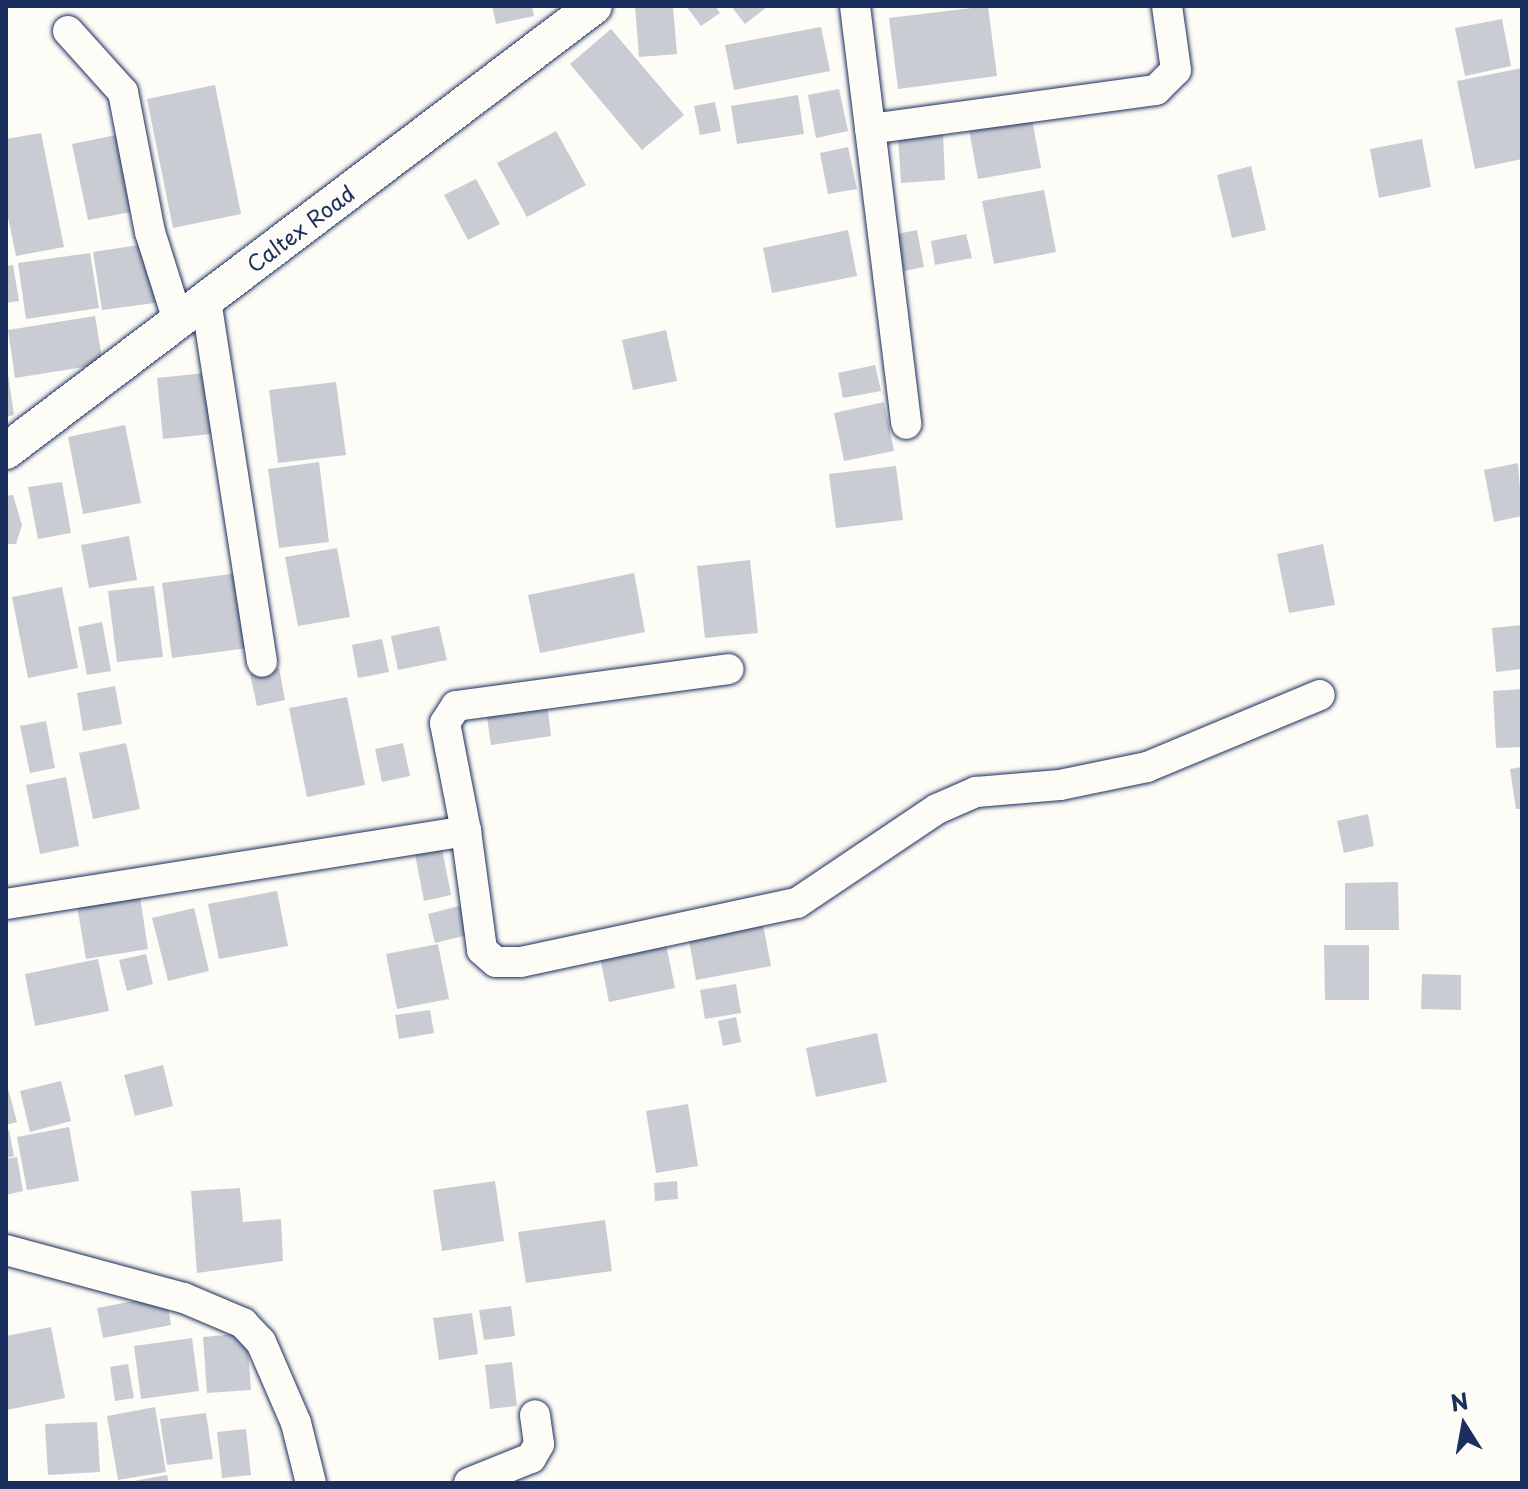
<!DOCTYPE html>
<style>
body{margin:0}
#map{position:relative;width:1528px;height:1489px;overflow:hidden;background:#fdfcf7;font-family:"Playpen Sans",sans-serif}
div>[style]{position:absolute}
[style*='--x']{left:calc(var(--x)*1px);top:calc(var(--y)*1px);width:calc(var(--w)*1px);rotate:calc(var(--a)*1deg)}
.building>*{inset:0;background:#c9ccd3}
.roads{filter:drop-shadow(0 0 2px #1b2f5e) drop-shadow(0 0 2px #1b2f5e)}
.minor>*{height:30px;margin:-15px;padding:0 15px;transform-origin:15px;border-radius:15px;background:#fdfcf7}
.tertiary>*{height:36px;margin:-18px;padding:0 18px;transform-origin:18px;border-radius:18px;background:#fdfcf7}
span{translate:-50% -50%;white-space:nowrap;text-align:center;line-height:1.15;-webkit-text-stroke:8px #fdfcf7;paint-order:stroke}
.street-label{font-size:22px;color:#1b2f5e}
.frame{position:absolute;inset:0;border:8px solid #1b2f5e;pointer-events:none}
.north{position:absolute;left:1424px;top:1385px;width:80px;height:80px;-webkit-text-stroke:6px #fdfcf7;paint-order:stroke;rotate:349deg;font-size:22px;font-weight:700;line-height:32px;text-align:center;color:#1b2f5e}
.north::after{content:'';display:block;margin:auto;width:28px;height:36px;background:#1b2f5e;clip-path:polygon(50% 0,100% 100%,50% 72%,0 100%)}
</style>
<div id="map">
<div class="building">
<i style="clip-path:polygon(492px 6px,532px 6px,534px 16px,496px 24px)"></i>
<i style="clip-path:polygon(635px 6px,673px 6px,677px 54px,639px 57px)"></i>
<i style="clip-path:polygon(686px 6px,715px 6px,720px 13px,701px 26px)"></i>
<i style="clip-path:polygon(731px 6px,768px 6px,745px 24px)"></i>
<i style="clip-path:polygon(988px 6px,997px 76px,898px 89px,889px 18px)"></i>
<i style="clip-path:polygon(1502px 19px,1511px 66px,1465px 76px,1455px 28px)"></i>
<i style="clip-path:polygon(821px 27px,830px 71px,734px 90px,725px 45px)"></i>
<i style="clip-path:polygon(611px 29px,684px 115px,642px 150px,570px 64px)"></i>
<i style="clip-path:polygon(1522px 68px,1522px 159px,1475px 169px,1457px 81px)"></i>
<i style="clip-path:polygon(215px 85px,241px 214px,173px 228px,147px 99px)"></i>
<i style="clip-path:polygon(839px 89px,848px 131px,816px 138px,808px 95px)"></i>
<i style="clip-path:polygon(798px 95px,804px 134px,737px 144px,731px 106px)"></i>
<i style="clip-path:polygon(715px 102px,721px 131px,700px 135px,694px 106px)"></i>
<i style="clip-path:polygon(1032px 119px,1041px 168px,978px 179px,969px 130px)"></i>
<i style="clip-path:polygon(556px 131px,586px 185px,527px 217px,497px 163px)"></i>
<i style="clip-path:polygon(41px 133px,64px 247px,16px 256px,6px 208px,6px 139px)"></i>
<i style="clip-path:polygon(943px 134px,945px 180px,901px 183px,898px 136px)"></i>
<i style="clip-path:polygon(116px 135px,131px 212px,88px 220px,72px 144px)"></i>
<i style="clip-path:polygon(1422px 139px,1431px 187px,1379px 198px,1370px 149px)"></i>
<i style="clip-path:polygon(848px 147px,857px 189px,828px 194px,820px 153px)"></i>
<i style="clip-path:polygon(1251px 166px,1266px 230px,1232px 238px,1217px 175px)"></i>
<i style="clip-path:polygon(476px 179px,500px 224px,468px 240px,444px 195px)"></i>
<i style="clip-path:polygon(1044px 190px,1056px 252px,994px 264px,982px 201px)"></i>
<i style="clip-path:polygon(848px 230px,857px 276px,772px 293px,763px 248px)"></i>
<i style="clip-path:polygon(917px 230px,924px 267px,904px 271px,897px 234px)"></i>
<i style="clip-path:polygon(966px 234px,972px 258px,935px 265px,931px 241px)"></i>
<i style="clip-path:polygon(152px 243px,162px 302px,102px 310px,93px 252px)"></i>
<i style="clip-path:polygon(90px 253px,99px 308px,26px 319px,18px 263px)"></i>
<i style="clip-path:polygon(13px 265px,19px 301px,6px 303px,6px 266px)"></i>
<i style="clip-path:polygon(95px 316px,103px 364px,15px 378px,8px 330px)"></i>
<i style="clip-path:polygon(666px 330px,677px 381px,633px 390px,622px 340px)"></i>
<i style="clip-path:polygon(875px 365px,881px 391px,843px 398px,838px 373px)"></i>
<i style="clip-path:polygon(215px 372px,221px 433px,163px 439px,157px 378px)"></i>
<i style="clip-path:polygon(8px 374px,14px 415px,6px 417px,6px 375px)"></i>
<i style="clip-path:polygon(336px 382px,346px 455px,278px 463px,269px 390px)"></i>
<i style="clip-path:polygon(884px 402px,894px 451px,844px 461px,834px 413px)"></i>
<i style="clip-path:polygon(125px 425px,141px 503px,83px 514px,68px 437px)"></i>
<i style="clip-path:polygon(319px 462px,329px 542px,279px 548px,268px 469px)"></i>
<i style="clip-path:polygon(1518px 463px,1522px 516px,1494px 522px,1484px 470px)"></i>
<i style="clip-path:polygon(896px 466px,903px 520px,836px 528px,829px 474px)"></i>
<i style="clip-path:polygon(62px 482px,71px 533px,38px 539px,28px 487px)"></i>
<i style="clip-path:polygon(13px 495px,22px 525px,16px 544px,6px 544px,6px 496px)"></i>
<i style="clip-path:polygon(129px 536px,137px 580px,89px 588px,81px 545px)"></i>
<i style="clip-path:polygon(1323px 544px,1335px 605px,1289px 613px,1277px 554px)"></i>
<i style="clip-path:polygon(337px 548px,350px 617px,298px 626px,285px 557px)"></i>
<i style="clip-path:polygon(750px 560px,758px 633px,705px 638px,697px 566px)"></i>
<i style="clip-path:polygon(246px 572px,256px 647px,172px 658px,162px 583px)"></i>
<i style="clip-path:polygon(634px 573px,645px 632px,540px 653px,528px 595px)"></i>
<i style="clip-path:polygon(154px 586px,163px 657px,117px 662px,108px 591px)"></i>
<i style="clip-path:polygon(62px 587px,78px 668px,28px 678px,12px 597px)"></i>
<i style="clip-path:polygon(102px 622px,111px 671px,87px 675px,78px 627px)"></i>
<i style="clip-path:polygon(1522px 625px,1522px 669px,1496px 672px,1492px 628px)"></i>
<i style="clip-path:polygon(439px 626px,447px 660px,398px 670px,391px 636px)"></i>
<i style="clip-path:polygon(382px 639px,389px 672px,358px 678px,352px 645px)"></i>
<i style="clip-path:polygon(279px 668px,285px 700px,257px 706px,250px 674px)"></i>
<i style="clip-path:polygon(115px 686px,122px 724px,83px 731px,77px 693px)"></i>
<i style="clip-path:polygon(1522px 689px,1522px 747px,1496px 748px,1493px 691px)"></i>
<i style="clip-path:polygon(347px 697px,365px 785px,307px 797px,289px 708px)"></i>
<i style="clip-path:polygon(547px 702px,551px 736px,491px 745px,486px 711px)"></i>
<i style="clip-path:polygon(46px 721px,55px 768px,30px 773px,20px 726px)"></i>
<i style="clip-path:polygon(126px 743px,140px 809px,93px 819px,79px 753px)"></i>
<i style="clip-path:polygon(403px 743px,410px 776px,382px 782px,375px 749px)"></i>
<i style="clip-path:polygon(1522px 767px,1522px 809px,1516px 809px,1510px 769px)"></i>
<i style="clip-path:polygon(66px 777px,79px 846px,40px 854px,26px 785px)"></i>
<i style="clip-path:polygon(1368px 814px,1374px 846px,1344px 853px,1337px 821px)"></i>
<i style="clip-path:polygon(442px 849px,451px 895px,424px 901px,415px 854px)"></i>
<i style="clip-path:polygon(1398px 882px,1399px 930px,1345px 930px,1345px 883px)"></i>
<i style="clip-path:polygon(139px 890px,148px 949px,86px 959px,76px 900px)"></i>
<i style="clip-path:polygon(277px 891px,288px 946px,219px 959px,208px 904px)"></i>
<i style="clip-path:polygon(463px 905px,471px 934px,435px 943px,428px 914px)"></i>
<i style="clip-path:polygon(194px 908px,209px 971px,168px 981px,152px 918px)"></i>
<i style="clip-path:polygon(761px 915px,771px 966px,696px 980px,687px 929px)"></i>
<i style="clip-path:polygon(664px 934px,675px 988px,609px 1002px,598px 947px)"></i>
<i style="clip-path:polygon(438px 944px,449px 999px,397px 1009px,386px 954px)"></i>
<i style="clip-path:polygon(1324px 945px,1369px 945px,1369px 1000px,1325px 1000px)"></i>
<i style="clip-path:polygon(146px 954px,153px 984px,127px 991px,119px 960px)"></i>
<i style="clip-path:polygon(98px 959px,109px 1011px,35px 1026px,25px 974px)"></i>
<i style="clip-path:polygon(1422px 974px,1461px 975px,1461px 1010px,1421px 1009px)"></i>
<i style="clip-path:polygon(736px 984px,741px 1013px,705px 1019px,700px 990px)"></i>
<i style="clip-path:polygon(430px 1010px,434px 1033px,399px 1039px,395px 1015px)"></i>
<i style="clip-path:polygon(736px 1017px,741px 1042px,723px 1046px,718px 1021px)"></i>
<i style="clip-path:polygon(877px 1033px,887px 1082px,816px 1097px,806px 1048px)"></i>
<i style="clip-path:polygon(163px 1065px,173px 1106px,135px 1116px,124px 1075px)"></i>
<i style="clip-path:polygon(6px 1081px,17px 1122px,6px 1125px)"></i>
<i style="clip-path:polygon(61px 1081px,71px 1121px,30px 1132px,20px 1091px)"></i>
<i style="clip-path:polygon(688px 1104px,698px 1166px,656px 1173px,646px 1111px)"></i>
<i style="clip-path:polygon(69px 1127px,79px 1181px,27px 1190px,17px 1137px)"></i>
<i style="clip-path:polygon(9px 1130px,14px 1156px,6px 1158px,6px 1131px)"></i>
<i style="clip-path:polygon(17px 1157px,23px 1191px,6px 1195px,6px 1159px)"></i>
<i style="clip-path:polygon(495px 1181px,504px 1241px,442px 1251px,433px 1190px)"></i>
<i style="clip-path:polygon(677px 1181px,678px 1199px,655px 1201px,654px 1183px)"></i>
<i style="clip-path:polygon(240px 1188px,243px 1222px,281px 1219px,283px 1261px,197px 1273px,191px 1191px)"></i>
<i style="clip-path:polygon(605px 1220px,612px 1271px,526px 1283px,518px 1232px)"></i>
<i style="clip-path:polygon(166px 1295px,171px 1325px,103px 1338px,97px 1308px)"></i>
<i style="clip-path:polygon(511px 1306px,515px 1336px,484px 1340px,479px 1310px)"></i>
<i style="clip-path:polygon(472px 1313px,478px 1354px,439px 1360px,433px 1318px)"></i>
<i style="clip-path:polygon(51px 1327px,65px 1398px,7px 1410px,6px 1336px)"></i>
<i style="clip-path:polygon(247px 1333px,251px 1390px,207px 1393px,203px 1337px)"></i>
<i style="clip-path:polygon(192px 1338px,199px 1391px,141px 1399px,134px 1346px)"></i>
<i style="clip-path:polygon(512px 1362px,517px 1406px,490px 1409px,485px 1365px)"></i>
<i style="clip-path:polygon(128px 1364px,134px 1398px,115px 1401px,110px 1367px)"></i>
<i style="clip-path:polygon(155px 1407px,166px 1472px,118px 1480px,107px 1416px)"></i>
<i style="clip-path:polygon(206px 1413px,213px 1459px,167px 1465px,160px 1419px)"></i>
<i style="clip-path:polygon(97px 1422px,100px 1472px,48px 1475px,45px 1424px)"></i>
<i style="clip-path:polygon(246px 1429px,251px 1475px,222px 1478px,217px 1432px)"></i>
<i style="clip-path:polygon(167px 1475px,169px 1483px,134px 1483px,134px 1481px)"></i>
</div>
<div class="roads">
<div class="minor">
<i style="--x:855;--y:6;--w:421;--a:83"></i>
<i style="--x:68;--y:31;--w:82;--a:48"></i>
<i style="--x:123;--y:92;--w:143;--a:79.1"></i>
<i style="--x:150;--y:232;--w:93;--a:72.5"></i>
<i style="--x:870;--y:129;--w:289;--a:-7.8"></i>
<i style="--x:1156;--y:90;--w:28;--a:-45"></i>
<i style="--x:1176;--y:70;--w:65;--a:-98"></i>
<i style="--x:206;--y:300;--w:366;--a:81.2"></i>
<i style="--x:466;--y:831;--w:110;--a:-101"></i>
<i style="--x:445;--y:723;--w:20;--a:-57"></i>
<i style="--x:456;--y:706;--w:275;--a:-7.7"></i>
<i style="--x:6;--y:904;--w:466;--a:-9"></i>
<i style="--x:466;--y:831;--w:120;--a:82.3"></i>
<i style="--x:482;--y:950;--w:18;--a:41"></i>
<i style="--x:496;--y:962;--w:25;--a:0"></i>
<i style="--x:521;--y:962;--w:282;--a:-12.1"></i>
<i style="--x:797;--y:903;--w:169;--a:-33.9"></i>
<i style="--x:937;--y:809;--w:43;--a:-23.6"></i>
<i style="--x:976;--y:792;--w:84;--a:-4.8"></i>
<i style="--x:1060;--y:785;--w:89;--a:-11.7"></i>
<i style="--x:1147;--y:767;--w:187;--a:-22.6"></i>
<i style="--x:6;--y:1250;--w:184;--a:15.1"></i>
<i style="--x:184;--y:1298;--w:64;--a:23"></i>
<i style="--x:243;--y:1323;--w:26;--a:47"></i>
<i style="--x:261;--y:1342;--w:88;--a:66.6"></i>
<i style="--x:296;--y:1423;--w:62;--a:76"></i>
<i style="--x:469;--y:1483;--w:67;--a:-22"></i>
<i style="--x:531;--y:1458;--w:16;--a:-60"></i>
<i style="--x:539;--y:1444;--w:29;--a:-98"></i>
</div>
<div class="tertiary">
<i style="--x:6;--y:451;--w:737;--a:-37.12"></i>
</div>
</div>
<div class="street-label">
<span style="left:300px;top:228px;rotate:-37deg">Caltex Road</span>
</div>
<div class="frame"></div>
<div class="north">N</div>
</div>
